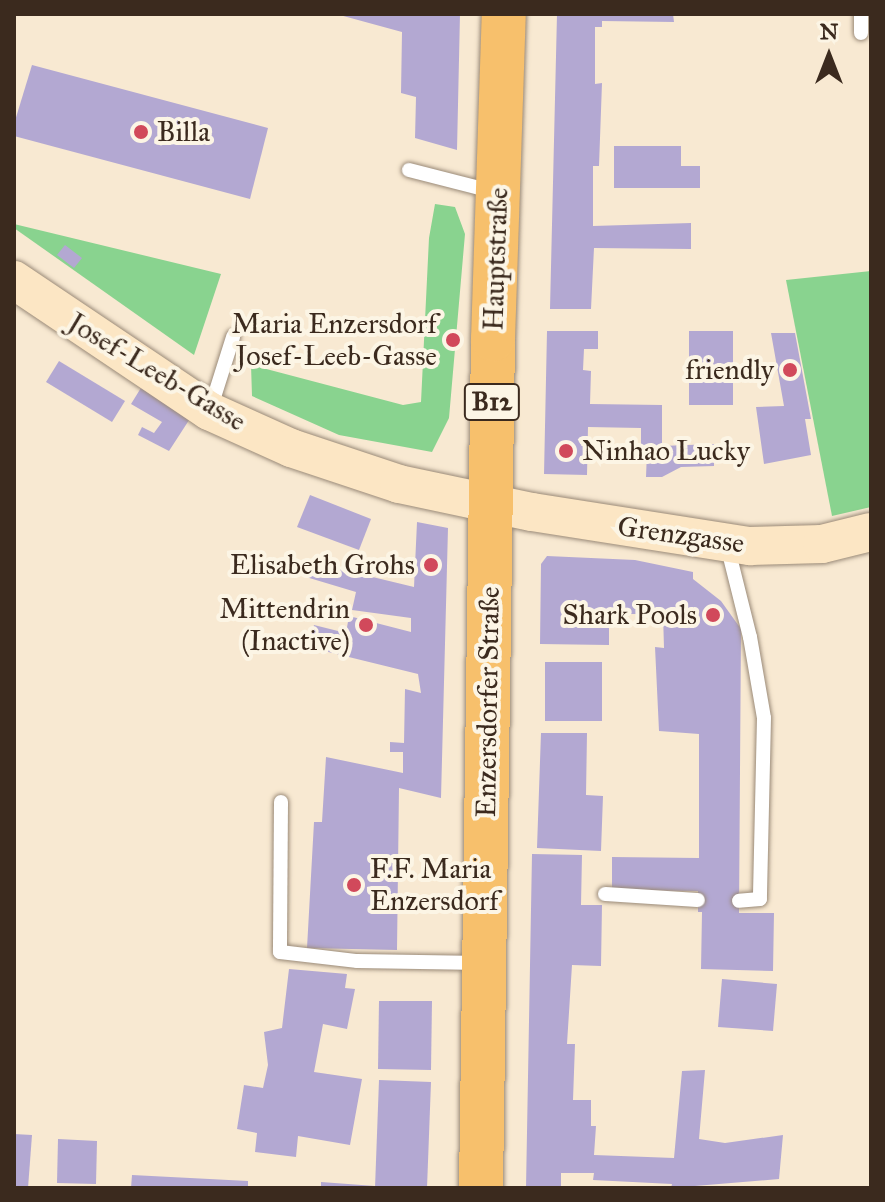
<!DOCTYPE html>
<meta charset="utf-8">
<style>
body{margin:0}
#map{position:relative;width:885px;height:1202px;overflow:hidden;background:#f8e9d2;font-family:"IM FELL Great Primer",serif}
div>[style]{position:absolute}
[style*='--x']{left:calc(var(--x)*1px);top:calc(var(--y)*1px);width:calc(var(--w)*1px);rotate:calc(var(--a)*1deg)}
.green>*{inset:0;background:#89d38f}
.building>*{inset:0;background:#b3a8d2}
.roads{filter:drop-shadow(0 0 2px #9a8a78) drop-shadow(0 0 2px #9a8a78)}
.lane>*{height:14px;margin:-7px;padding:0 7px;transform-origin:7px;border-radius:7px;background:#fff}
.secondary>*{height:38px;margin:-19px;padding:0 19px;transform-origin:19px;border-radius:19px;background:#fce6c4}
.primary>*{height:44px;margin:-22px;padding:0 22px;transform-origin:22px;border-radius:22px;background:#f7c06c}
.dots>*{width:22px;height:22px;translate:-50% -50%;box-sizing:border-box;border:4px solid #fcf5e5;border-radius:50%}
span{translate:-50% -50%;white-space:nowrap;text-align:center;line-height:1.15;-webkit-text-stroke:8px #fcf5e5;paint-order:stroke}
.shield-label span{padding:2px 6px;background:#fcf5e5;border:2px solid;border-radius:6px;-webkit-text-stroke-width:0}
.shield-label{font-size:26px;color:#3b2a1e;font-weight:700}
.poi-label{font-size:28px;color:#3b2a1e}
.left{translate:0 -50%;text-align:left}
.right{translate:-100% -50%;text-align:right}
.street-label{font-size:28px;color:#3b2a1e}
.frame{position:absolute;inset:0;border:16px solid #3b2a1e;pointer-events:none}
.north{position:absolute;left:789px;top:16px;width:80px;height:80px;-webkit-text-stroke:6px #fcf5e5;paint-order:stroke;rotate:0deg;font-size:22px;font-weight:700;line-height:32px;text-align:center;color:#3b2a1e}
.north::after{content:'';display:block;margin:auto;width:28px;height:36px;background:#3b2a1e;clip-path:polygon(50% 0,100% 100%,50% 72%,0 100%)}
</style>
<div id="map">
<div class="green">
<i style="clip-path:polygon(435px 204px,455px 207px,465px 234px,449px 418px,432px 452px,339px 435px,252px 396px,251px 365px,403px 405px,421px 402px,429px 238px)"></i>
<i style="clip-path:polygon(14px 224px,221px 274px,194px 355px,14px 228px)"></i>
<i style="clip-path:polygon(871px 271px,871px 507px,832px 516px,786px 280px)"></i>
</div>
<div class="building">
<i style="clip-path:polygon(336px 14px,460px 14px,457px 150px,415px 138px,416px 97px,401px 93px,402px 32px)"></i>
<i style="clip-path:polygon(557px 14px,673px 14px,674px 22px,602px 21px,602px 27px,595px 27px,595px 84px,602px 83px,599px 166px,593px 166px,593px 226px,691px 223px,691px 249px,594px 248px,591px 309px,550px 309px)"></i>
<i style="clip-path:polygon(32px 65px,268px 128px,250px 199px,14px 136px,14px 124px)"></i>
<i style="clip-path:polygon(614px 146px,681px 146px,681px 166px,700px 166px,700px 188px,614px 188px)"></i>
<i style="clip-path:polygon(65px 245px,82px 258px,74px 268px,57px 255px)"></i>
<i style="clip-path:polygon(547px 331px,598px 331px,598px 349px,584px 349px,583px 370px,591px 371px,590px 404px,662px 405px,662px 446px,714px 444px,714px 466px,681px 467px,662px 477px,646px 477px,647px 451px,641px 451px,641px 428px,588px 427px,587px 475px,544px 474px)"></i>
<i style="clip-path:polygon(689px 331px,733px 331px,733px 405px,689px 405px)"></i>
<i style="clip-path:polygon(771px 333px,795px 333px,811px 419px,805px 419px,811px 455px,764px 464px,756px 407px,784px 406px)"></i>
<i style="clip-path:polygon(59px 361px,125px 401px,112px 422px,46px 382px)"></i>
<i style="clip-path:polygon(144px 383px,193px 414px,169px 451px,138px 435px,142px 427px,154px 433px,162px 422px,131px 404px)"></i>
<i style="clip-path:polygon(310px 495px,371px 519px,359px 550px,297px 527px)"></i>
<i style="clip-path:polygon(417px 522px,448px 528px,441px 798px,399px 788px,397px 950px,307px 948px,314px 822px,322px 822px,326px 757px,403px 773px,403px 752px,390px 752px,390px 742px,404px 743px,405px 689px,421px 693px,418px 674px,308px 647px,314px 625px,346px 633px,349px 616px,411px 632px,411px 618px,352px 610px,356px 592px,296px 574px,298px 564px,327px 566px,414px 587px)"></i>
<i style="clip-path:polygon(547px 556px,635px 560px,693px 572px,693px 579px,721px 601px,741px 629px,739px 913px,774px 913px,773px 971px,701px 969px,702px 912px,698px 912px,698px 891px,612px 890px,612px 857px,699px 858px,699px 734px,659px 731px,655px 647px,664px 648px,663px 614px,587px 614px,587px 628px,609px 628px,609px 645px,540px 644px,541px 564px)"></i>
<i style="clip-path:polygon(545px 662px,602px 662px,602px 721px,545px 721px)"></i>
<i style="clip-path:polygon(541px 733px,587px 733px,586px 795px,603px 796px,601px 851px,537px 848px)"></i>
<i style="clip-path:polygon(532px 854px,582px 855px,581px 905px,602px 905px,601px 966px,572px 965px,567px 1044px,575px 1044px,573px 1100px,591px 1100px,591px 1126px,596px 1126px,594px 1155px,674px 1158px,682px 1071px,705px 1070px,699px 1139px,725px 1143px,783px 1135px,779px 1179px,671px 1188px,672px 1184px,593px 1180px,594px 1173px,561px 1173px,561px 1188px,526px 1188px)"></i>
<i style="clip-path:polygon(289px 969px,347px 974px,345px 988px,355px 989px,347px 1029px,323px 1024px,314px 1072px,362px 1079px,350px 1145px,298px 1136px,296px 1157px,255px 1152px,257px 1133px,237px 1129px,244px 1085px,263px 1088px,268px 1065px,264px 1032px,282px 1028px)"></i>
<i style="clip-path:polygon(722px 979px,777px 984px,773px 1031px,718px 1027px)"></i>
<i style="clip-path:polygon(379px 1001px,432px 1001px,431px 1070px,378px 1069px)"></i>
<i style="clip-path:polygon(379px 1080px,431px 1082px,427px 1188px,375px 1188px)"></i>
<i style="clip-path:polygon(14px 1134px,32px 1135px,28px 1188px,14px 1188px)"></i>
<i style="clip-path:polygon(58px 1139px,97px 1141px,96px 1184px,57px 1183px)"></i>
<i style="clip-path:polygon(132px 1175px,248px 1181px,248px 1188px,131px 1188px)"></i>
<i style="clip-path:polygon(321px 1182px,375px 1186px,375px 1188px,321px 1188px)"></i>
</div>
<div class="roads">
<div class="lane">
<i style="--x:861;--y:14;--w:19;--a:90"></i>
<i style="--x:409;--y:170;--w:89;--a:14.3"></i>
<i style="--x:210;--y:410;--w:77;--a:-72.5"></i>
<i style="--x:727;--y:545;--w:95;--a:76"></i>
<i style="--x:750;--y:637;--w:82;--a:80.2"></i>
<i style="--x:764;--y:718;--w:181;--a:91.3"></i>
<i style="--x:760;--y:899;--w:21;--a:175"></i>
<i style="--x:281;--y:802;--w:150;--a:90.4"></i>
<i style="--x:280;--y:952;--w:78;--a:6.7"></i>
<i style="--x:357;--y:961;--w:125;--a:0.9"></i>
<i style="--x:605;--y:894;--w:93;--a:3.7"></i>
</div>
<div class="secondary">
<i style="--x:14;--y:280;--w:235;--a:33.9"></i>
<i style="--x:209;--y:411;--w:90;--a:24.3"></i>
<i style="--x:291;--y:448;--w:114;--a:18.4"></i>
<i style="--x:399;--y:484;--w:136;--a:11.9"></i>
<i style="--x:532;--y:512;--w:221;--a:8.9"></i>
<i style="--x:750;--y:546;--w:72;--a:-1.6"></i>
<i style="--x:822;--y:544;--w:50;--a:-13.8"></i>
</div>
<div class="primary">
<i style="--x:481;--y:1188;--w:849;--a:-89.19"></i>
<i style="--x:493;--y:339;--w:325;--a:-88.1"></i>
</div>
</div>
<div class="dots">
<i style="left:141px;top:132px;background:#d1495b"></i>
<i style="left:453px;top:340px;background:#d1495b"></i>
<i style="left:790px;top:370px;background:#d1495b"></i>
<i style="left:566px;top:451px;background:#d1495b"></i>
<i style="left:431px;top:565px;background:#d1495b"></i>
<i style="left:713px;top:615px;background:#d1495b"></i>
<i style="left:366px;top:625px;background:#d1495b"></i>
<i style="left:354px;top:885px;background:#d1495b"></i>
</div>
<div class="shield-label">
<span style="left:492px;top:402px">B12</span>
</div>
<div class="poi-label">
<span class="left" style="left:157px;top:132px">Billa</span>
<span class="right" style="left:437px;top:340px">Maria Enzersdorf<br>Josef-Leeb-Gasse</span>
<span class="right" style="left:774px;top:370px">friendly</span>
<span class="left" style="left:582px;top:451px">Ninhao Lucky</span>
<span class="right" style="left:415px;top:565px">Elisabeth Grohs</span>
<span class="right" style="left:350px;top:625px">Mittendrin<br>(Inactive)</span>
<span class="right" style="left:697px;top:615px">Shark Pools</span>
<span class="left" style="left:370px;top:885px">F.F. Maria<br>Enzersdorf</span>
</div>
<div class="street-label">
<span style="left:496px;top:259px;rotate:-88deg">Hauptstraße</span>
<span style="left:157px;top:372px;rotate:31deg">Josef-Leeb-Gasse</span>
<span style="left:681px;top:535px;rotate:8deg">Grenzgasse</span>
<span style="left:488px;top:702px;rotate:-89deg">Enzersdorfer Straße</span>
</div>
<div class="frame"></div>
<div class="north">N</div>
</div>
